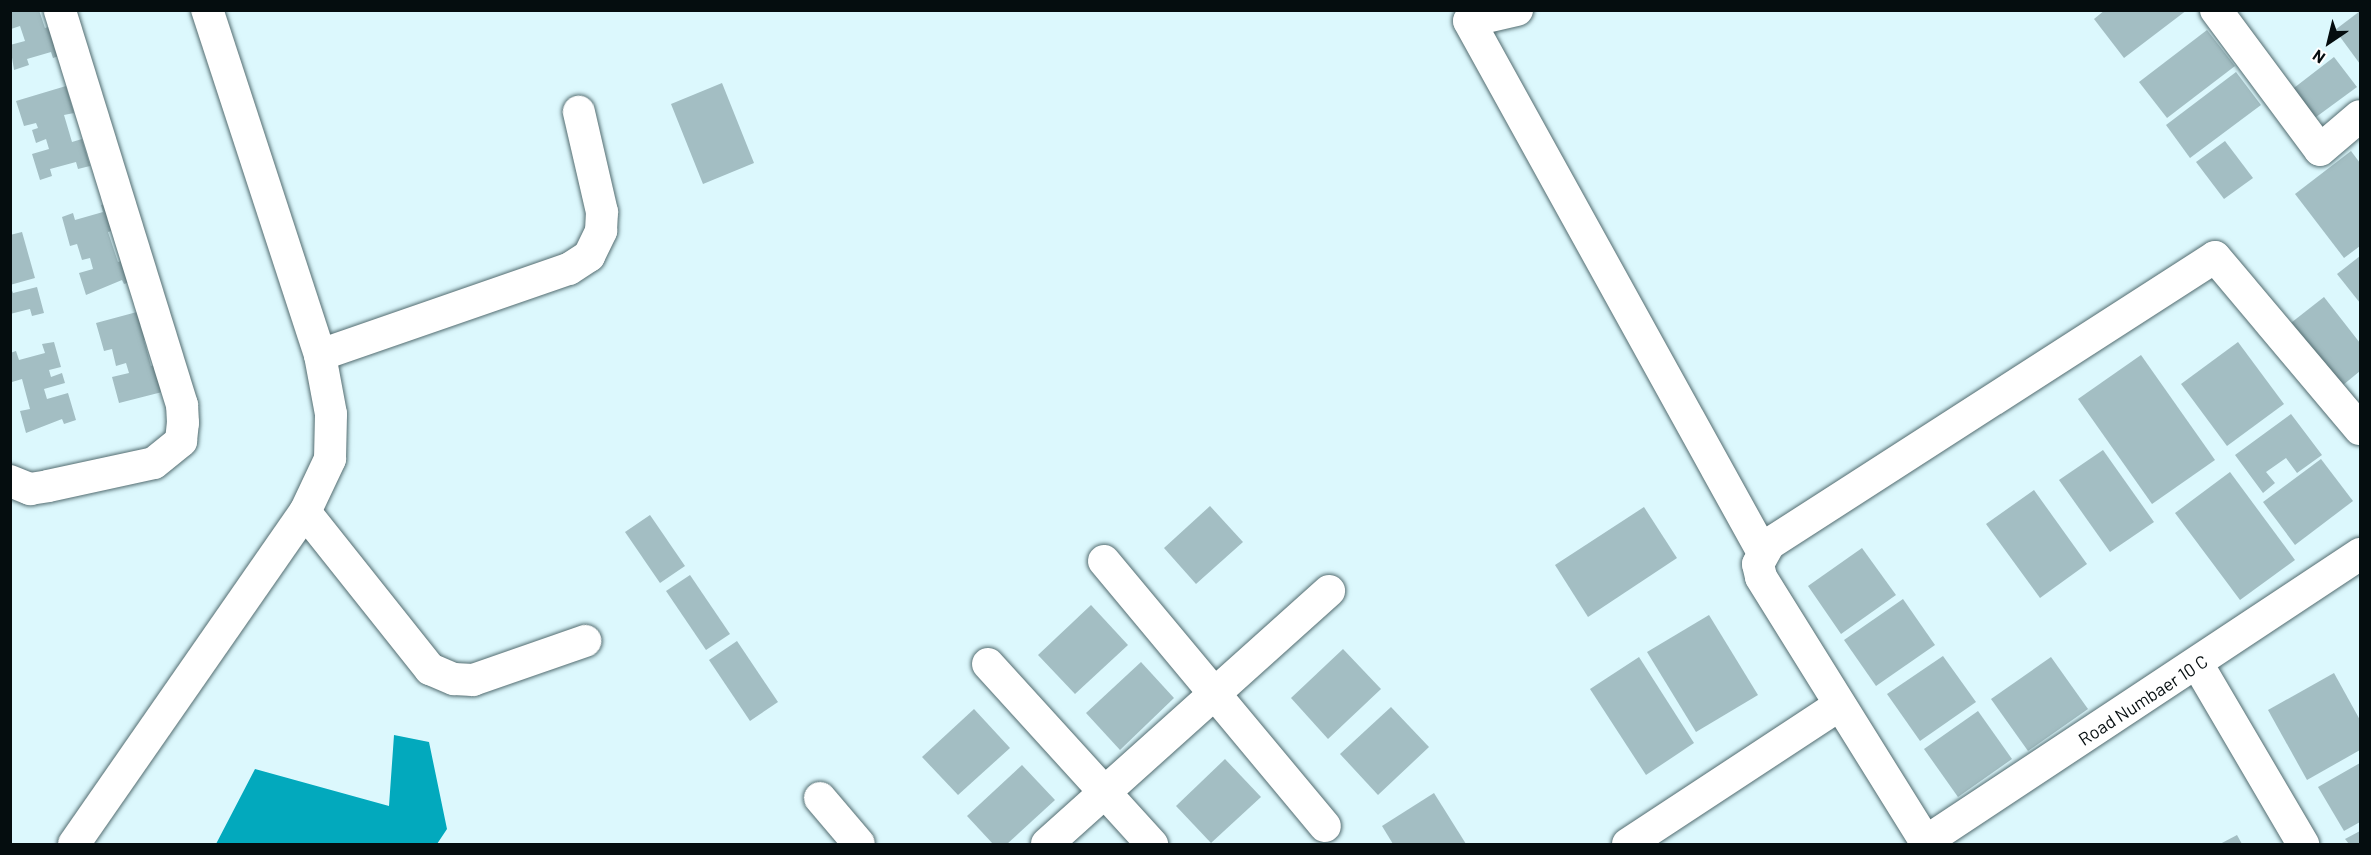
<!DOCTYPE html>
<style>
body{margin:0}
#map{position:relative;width:2371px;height:855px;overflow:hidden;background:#dcf8fd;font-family:Barlow,sans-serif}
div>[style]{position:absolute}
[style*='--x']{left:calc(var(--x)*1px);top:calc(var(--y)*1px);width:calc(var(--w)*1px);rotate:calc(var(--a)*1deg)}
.water>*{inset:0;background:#02a9bd}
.building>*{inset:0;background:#a3bec3}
.roads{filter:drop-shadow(0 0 2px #536c70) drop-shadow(0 0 2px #536c70)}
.minor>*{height:32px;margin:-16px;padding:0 16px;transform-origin:16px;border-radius:16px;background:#fff}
span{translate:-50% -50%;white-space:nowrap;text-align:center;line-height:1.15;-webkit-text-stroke:6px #fff;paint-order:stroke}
.street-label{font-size:18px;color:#050d0f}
.frame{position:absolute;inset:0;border:12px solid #050d0f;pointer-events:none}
.north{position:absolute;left:2299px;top:12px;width:60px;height:60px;-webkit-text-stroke:4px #fff;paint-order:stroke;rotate:215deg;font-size:16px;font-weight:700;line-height:24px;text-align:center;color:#050d0f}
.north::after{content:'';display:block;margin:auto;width:21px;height:27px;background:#050d0f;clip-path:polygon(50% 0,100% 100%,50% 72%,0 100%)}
</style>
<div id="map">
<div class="water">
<i style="clip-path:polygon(394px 735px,429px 742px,447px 829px,437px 844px,216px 844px,255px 769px,389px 806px)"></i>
</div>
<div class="building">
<i style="clip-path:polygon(10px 10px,39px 10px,45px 28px,57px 24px,65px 54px,53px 58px,51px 52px,27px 59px,29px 65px,14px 70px,10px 45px,25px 41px,20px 26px,11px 29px)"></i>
<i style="clip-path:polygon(2105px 10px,2187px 10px,2124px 58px,2094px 19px)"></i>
<i style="clip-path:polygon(2360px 11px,2360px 64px,2335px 30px)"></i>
<i style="clip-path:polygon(2207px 30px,2235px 66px,2167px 118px,2139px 82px)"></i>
<i style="clip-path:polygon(2334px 57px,2357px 87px,2312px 120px,2290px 91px)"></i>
<i style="clip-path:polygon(2236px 72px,2261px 105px,2190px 158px,2166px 125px)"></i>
<i style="clip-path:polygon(722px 83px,754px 163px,703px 184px,671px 104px)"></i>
<i style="clip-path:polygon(66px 86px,74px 113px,64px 115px,72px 142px,82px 139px,90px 166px,78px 169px,76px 162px,50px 169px,52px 176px,40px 180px,32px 154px,49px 149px,46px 139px,36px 143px,32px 130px,38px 128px,36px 123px,24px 126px,16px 101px)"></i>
<i style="clip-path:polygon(2225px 141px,2253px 178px,2224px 199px,2196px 162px)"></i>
<i style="clip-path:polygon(2351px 151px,2360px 163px,2360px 246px,2344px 258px,2295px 194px)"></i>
<i style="clip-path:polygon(114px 202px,122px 228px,108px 232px,118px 262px,131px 258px,137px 280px,124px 284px,122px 280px,86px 295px,79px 273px,93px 269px,90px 258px,82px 260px,77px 244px,70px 246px,62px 217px,73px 213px,75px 220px,103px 212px,101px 205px)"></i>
<i style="clip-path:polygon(22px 232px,35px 278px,10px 285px,10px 235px)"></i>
<i style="clip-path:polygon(2360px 256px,2360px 303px,2337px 274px)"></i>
<i style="clip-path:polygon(10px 286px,13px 293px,37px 287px,44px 313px,32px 316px,30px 309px,10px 314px)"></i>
<i style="clip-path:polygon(2324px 297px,2360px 343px,2360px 371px,2337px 390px,2287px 326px)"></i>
<i style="clip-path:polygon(148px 309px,156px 336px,144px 340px,151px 366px,163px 363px,170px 390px,119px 403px,112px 377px,129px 373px,126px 363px,116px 366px,112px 349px,104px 351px,96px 323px)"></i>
<i style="clip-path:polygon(54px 342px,61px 367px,49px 370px,51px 377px,62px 373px,65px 383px,44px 389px,47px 399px,68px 393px,76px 420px,64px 424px,62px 419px,26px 433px,20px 411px,30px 409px,22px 379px,12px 382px,10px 353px,16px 351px,19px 360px,45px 353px,42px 344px)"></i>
<i style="clip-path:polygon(2238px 342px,2284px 404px,2227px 446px,2181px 384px)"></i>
<i style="clip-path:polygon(2141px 355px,2215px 460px,2152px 504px,2078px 399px)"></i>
<i style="clip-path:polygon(2291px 414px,2322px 455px,2297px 473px,2286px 458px,2266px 472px,2275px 483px,2263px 493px,2235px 455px)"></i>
<i style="clip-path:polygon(2103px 450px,2154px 522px,2110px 552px,2059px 480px)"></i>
<i style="clip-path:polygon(2321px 459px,2353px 501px,2295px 545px,2263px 502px)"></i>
<i style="clip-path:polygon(2230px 472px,2295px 560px,2240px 600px,2175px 513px)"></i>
<i style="clip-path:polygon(2034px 490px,2087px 564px,2040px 598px,1986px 524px)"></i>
<i style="clip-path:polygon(1210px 506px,1243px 542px,1196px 584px,1164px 548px)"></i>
<i style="clip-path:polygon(1644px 507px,1677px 558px,1588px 617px,1555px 565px)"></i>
<i style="clip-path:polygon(650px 515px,685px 566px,660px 583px,625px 532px)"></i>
<i style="clip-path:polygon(1862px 548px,1896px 595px,1841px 634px,1808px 586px)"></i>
<i style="clip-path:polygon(690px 575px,730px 634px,706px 650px,666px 591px)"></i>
<i style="clip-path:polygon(1903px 599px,1935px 645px,1876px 686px,1844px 640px)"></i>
<i style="clip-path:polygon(1091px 605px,1128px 645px,1075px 694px,1038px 655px)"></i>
<i style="clip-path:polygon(1709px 615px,1758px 695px,1696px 732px,1647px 652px)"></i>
<i style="clip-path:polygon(737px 641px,778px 702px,750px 721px,709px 660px)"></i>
<i style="clip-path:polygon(1343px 649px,1381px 689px,1328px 739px,1291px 698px)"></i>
<i style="clip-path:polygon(1943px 656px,1976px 702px,1920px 741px,1887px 694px)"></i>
<i style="clip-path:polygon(1639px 657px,1694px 743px,1646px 775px,1590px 689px)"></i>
<i style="clip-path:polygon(2051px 657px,2088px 709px,2028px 751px,1991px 699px)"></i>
<i style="clip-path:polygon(1141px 662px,1174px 698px,1120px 750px,1086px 713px)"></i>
<i style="clip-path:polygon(2334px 673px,2360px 720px,2360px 750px,2307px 780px,2268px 710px)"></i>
<i style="clip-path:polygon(1391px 707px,1429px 747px,1378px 795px,1340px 754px)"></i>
<i style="clip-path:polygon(974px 709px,1010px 748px,958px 795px,922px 757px)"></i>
<i style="clip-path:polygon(1978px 711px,2012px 759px,1958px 797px,1924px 749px)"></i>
<i style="clip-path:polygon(1225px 759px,1261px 797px,1211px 843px,1176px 806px)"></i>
<i style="clip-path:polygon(2360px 763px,2360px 822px,2344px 831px,2318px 787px)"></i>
<i style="clip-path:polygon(1022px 765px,1055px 800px,1007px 844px,993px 844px,967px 816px)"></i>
<i style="clip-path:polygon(1434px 793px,1466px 844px,1393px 844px,1382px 826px)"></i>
<i style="clip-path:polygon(2360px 831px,2360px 844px,2349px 844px,2345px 839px)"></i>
<i style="clip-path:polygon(2237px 835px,2242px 844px,2220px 844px)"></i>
</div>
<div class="roads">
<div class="minor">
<i style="--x:1517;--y:10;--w:49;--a:167.1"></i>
<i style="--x:1469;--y:21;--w:606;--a:61.06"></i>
<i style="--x:2216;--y:10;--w:174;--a:53.4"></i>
<i style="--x:2320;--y:150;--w:52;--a:-40.4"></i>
<i style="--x:320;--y:355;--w:263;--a:-19.1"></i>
<i style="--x:569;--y:269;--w:24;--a:-33"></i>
<i style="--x:589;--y:256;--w:28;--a:-64"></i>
<i style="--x:601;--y:231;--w:19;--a:-87"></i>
<i style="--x:602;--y:212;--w:103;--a:-103"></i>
<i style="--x:10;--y:481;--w:22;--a:22"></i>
<i style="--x:30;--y:489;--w:18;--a:-9"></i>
<i style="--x:48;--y:486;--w:108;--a:-12.2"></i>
<i style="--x:154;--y:463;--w:35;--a:-39"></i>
<i style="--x:181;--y:441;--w:18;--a:-84"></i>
<i style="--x:183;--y:423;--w:18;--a:-93"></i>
<i style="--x:182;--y:405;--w:413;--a:-107.2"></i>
<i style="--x:305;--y:512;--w:201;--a:51.5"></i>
<i style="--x:430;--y:669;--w:26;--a:23"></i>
<i style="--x:454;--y:679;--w:19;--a:3"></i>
<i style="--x:473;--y:680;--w:119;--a:-19.2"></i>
<i style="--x:1104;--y:561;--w:345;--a:50.2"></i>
<i style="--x:988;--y:664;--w:244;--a:47.7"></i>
<i style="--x:2198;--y:665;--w:208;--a:59.6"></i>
<i style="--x:820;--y:798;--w:60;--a:49.7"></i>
<i style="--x:1925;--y:842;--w:522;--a:-33.51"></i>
<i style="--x:74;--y:844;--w:404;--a:-55.2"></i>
<i style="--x:305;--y:512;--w:59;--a:-64.7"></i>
<i style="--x:330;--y:459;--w:45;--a:-88.7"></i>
<i style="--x:331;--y:414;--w:60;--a:-100.6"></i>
<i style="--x:320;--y:355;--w:363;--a:-108.1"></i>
<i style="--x:1047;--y:844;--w:379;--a:-41.9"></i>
<i style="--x:1628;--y:844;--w:251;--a:-33.3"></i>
<i style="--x:1927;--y:844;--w:314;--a:-121.9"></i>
<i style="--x:1761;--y:577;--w:13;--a:-103"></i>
<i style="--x:1758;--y:564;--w:23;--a:-61"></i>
<i style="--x:1769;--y:544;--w:530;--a:-32.76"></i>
<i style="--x:2215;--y:257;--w:225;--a:49.9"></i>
</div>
</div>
<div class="street-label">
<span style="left:2143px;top:700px;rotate:-33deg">Road Numbaer 10 C</span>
</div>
<div class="frame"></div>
<div class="north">N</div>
</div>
